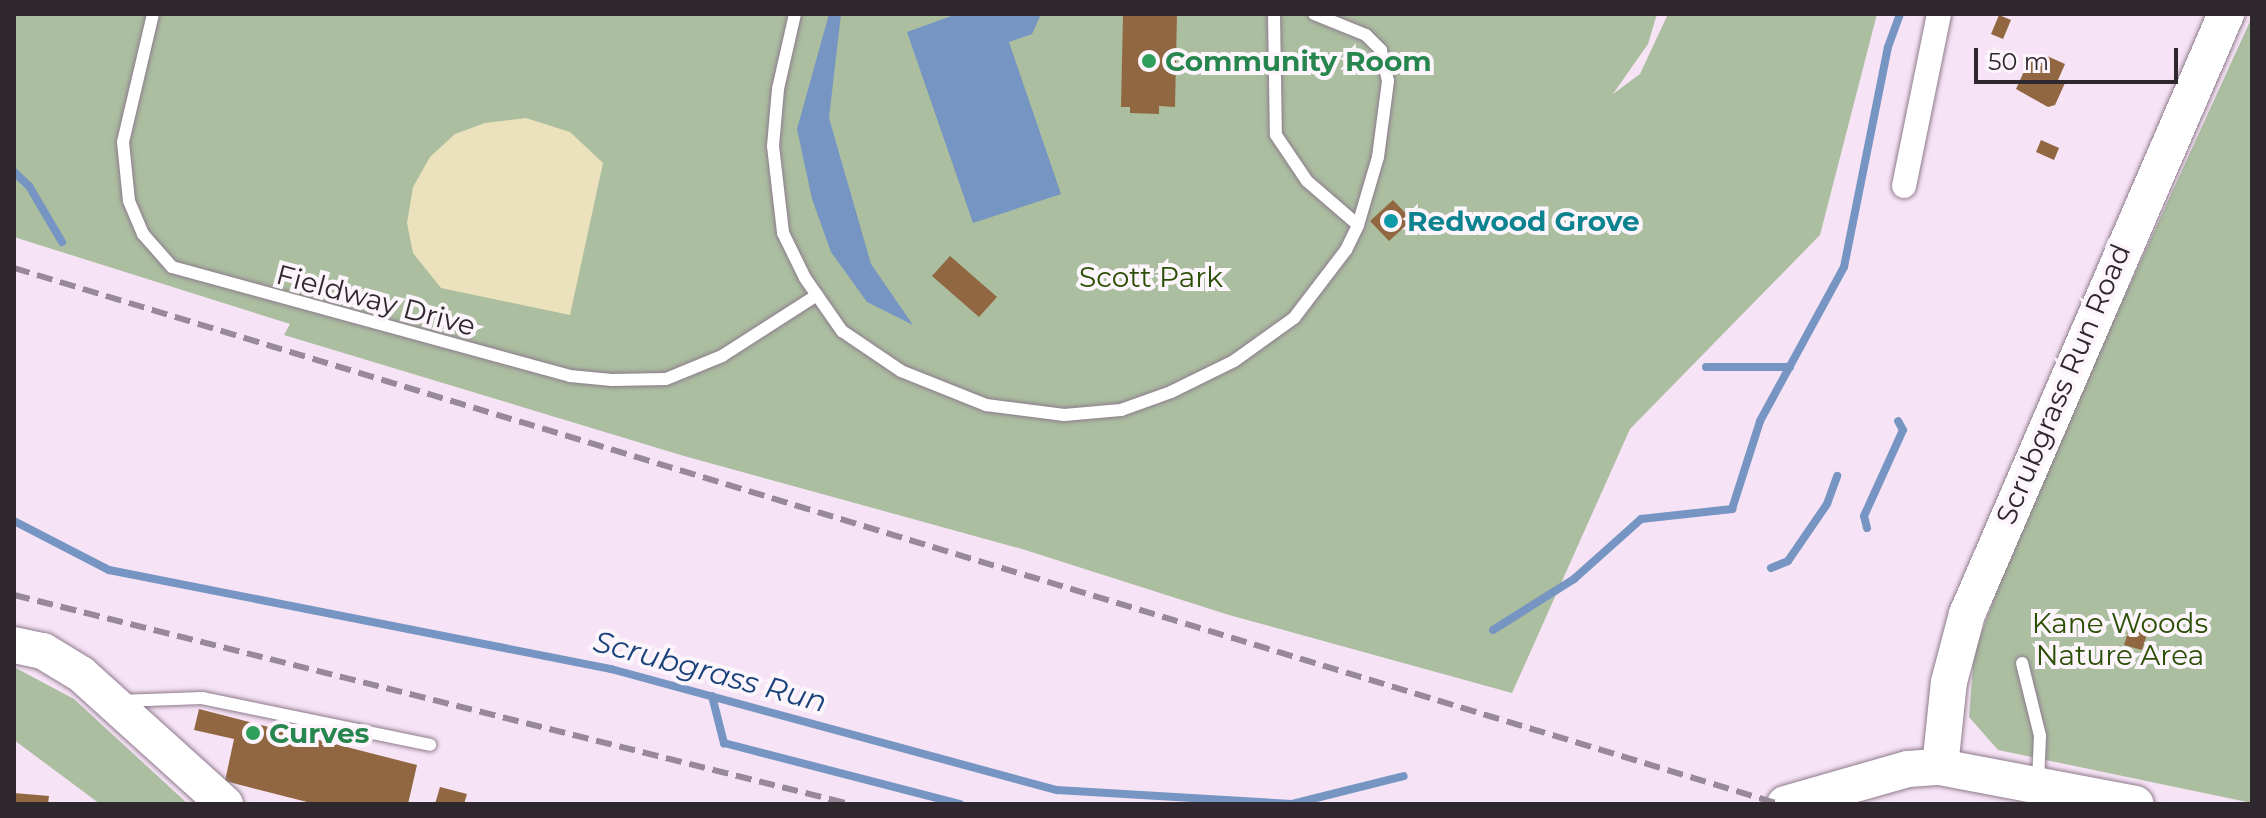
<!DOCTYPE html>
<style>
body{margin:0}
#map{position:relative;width:2266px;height:818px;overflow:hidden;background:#f7e3f6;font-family:Montserrat,sans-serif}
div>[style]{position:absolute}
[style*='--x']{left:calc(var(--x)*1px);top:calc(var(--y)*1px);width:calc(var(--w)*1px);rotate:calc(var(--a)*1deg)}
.green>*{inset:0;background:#abbea0}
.sand>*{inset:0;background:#ebe1bc}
.water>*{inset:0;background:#7695c2}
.stream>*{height:8px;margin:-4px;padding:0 4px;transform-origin:4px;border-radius:4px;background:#7695c2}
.building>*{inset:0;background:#916741}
.roads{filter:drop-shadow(0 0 2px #8d7b8c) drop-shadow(0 0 2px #8d7b8c)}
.lane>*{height:12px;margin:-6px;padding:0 6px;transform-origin:6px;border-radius:6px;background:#fff}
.street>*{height:24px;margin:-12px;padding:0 12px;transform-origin:12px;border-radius:12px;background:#fff}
.secondary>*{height:36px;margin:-18px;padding:0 18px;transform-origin:18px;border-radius:18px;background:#fff}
.rail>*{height:6px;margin-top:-3px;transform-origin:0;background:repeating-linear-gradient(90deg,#978997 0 16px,transparent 0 24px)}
.dots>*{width:22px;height:22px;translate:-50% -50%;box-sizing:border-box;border:4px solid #fdf5fc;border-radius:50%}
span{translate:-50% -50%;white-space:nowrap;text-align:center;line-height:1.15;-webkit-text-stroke:8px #fdf5fc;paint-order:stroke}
.leisure-label{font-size:28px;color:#27864d;font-weight:700}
.left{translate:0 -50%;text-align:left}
.culture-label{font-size:28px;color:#0d838f;font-weight:700}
.park-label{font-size:28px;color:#2b4f05}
.street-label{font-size:28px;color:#2e272e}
.water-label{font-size:30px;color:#19427a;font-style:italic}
.frame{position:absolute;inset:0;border:16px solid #2e272e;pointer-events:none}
.scale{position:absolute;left:1974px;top:48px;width:204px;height:36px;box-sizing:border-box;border:4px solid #2e272e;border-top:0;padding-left:10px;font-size:24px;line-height:28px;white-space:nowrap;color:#2e272e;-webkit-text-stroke:6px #fdf5fc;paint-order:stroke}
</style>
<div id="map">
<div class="green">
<i style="clip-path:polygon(14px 14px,1657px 14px,1648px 44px,1613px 94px,1640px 74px,1668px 14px,1877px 14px,1820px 235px,1630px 429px,1512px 693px,1229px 615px,1022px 549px,684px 456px,284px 335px,290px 324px,14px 237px)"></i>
<i style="clip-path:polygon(2252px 17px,2252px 803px,1998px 750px,1969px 717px,1974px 653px,2027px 510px)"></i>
<i style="clip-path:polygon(14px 667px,74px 699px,188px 804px,100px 804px,14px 740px)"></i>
</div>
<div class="sand">
<i style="clip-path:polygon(526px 118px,570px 132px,603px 163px,570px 315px,441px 288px,413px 253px,407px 223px,413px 187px,430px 157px,455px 134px,485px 123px)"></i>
</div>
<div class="water">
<i style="clip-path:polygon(829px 14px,841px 14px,829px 118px,871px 264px,913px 325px,867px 302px,831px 252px,812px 199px,797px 129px)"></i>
<i style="clip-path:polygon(957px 14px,1041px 14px,1032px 34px,1009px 42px,1061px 194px,973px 223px,907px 32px)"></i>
</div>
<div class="stream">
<i style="--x:14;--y:172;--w:21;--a:43"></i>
<i style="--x:29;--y:186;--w:65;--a:59.5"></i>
<i style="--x:1706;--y:367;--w:84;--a:0"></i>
<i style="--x:14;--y:521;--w:107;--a:27.3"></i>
<i style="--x:109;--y:570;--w:512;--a:11.16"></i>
<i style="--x:611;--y:669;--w:462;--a:15.2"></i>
<i style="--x:1057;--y:790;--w:235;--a:3.4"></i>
<i style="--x:1292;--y:804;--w:115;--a:-14"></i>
<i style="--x:1867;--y:528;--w:12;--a:-104"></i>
<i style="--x:1864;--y:516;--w:94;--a:-65.6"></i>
<i style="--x:1903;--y:430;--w:10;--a:-119"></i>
<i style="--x:1771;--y:568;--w:18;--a:-22"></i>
<i style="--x:1788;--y:561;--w:69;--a:-55.6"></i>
<i style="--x:1827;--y:504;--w:30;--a:-70"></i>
<i style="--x:1493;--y:630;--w:96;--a:-32.2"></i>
<i style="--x:1574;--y:579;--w:90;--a:-41.8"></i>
<i style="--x:1641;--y:519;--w:92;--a:-6.3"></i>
<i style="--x:1732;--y:509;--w:92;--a:-72.3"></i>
<i style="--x:1760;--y:421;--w:175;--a:-61.4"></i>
<i style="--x:1844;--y:267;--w:224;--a:-78.7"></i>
<i style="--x:1888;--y:47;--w:35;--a:-70"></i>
<i style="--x:712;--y:696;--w:49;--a:75.7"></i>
<i style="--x:724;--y:743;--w:244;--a:14.5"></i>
</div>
<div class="building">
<i style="clip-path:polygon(1123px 14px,1177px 14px,1175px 107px,1159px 106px,1159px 114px,1130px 113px,1130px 107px,1121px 107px)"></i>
<i style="clip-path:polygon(1999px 15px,2011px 20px,2003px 39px,1991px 34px)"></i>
<i style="clip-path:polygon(2047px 56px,2065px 64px,2058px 80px,2065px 83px,2055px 105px,2048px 107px,2016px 89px,2030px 58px,2044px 64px)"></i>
<i style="clip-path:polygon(2041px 140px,2059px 148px,2054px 160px,2036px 152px)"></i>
<i style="clip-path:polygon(1393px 200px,1412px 220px,1389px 241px,1370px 221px)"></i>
<i style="clip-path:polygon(950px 256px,997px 297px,979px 317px,932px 276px)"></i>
<i style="clip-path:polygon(2132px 620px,2150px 625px,2142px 650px,2124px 645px)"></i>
<i style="clip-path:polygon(199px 709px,417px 765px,408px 804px,315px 804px,225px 781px,234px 739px,194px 730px)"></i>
<i style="clip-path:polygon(440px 787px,467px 794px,464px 804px,435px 804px)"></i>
<i style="clip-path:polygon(14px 793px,49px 796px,48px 804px,14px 804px)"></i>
</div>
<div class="roads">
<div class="lane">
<i style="--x:153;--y:14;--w:131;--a:103.2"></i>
<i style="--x:123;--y:142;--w:59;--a:84.2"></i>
<i style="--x:129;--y:201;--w:36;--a:67"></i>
<i style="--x:143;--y:234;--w:44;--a:48.7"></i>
<i style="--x:172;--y:267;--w:413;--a:15.3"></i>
<i style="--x:570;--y:376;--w:42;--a:5.4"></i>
<i style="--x:612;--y:380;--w:54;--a:-1.1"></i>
<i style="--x:666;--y:379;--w:61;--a:-22.3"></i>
<i style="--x:722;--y:356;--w:113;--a:-32.7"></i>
<i style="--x:795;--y:14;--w:77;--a:102.8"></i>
<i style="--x:778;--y:89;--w:57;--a:95"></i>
<i style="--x:773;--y:146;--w:88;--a:83.4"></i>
<i style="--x:783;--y:233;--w:50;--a:63.9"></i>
<i style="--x:805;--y:278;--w:65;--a:55.1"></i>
<i style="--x:842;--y:331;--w:71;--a:34.1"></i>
<i style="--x:901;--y:371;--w:92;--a:21.8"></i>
<i style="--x:986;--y:405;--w:79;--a:7.3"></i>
<i style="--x:1064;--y:415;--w:57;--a:-5"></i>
<i style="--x:1121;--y:410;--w:53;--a:-19.8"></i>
<i style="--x:1171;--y:392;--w:70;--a:-26.2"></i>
<i style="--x:1234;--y:361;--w:74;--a:-35.6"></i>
<i style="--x:1294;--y:318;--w:86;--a:-52.6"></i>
<i style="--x:1346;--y:250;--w:28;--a:-64"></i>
<i style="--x:1274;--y:14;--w:121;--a:89.1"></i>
<i style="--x:1276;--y:135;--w:55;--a:56"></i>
<i style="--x:1307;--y:181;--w:67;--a:40.8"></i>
<i style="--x:1358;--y:225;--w:71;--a:-73.6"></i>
<i style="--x:1378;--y:157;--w:77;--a:-82.5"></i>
<i style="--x:1388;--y:81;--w:32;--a:-103"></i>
<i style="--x:1381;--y:50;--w:21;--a:-135"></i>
<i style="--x:1366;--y:35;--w:56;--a:-158"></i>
<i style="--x:2022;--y:663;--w:75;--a:76.1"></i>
<i style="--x:2040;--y:736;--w:46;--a:92.5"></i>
<i style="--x:119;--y:701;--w:83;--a:-2.1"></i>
<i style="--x:202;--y:698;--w:233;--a:11.6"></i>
</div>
<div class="street">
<i style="--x:1904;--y:186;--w:176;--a:-78.5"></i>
</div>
<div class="secondary">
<i style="--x:14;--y:645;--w:30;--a:12"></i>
<i style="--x:43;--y:651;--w:44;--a:31.2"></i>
<i style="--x:81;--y:674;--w:194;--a:42.1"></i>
<i style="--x:1940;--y:767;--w:85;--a:-84"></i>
<i style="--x:1949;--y:682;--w:70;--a:-75.2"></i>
<i style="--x:1967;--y:614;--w:654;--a:-66.65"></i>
<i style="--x:1785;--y:804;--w:128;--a:-15.9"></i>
<i style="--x:1908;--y:769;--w:32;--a:-4"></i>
<i style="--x:1940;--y:767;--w:199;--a:10.7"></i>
</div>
</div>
<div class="rail">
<i style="--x:14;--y:268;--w:1845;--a:16.89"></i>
<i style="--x:14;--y:595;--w:862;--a:14.04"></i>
</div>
<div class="dots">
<i style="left:1149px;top:61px;background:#2e9e5b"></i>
<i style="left:1391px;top:221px;background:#0f9aa8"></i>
<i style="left:253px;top:733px;background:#2e9e5b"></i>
</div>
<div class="leisure-label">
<span class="left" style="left:1165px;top:61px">Community Room</span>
<span class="left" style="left:269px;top:733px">Curves</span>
</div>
<div class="culture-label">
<span class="left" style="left:1407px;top:221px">Redwood Grove</span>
</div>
<div class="park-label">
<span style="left:1151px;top:277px">Scott Park</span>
<span style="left:2120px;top:639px">Kane Woods<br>Nature Area</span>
</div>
<div class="street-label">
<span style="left:376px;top:300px;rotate:15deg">Fieldway Drive</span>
<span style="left:2063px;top:384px;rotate:-67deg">Scrubgrass Run Road</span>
</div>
<div class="water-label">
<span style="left:710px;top:672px;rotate:15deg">Scrubgrass Run</span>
</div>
<div class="frame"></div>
<div class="scale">50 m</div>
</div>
